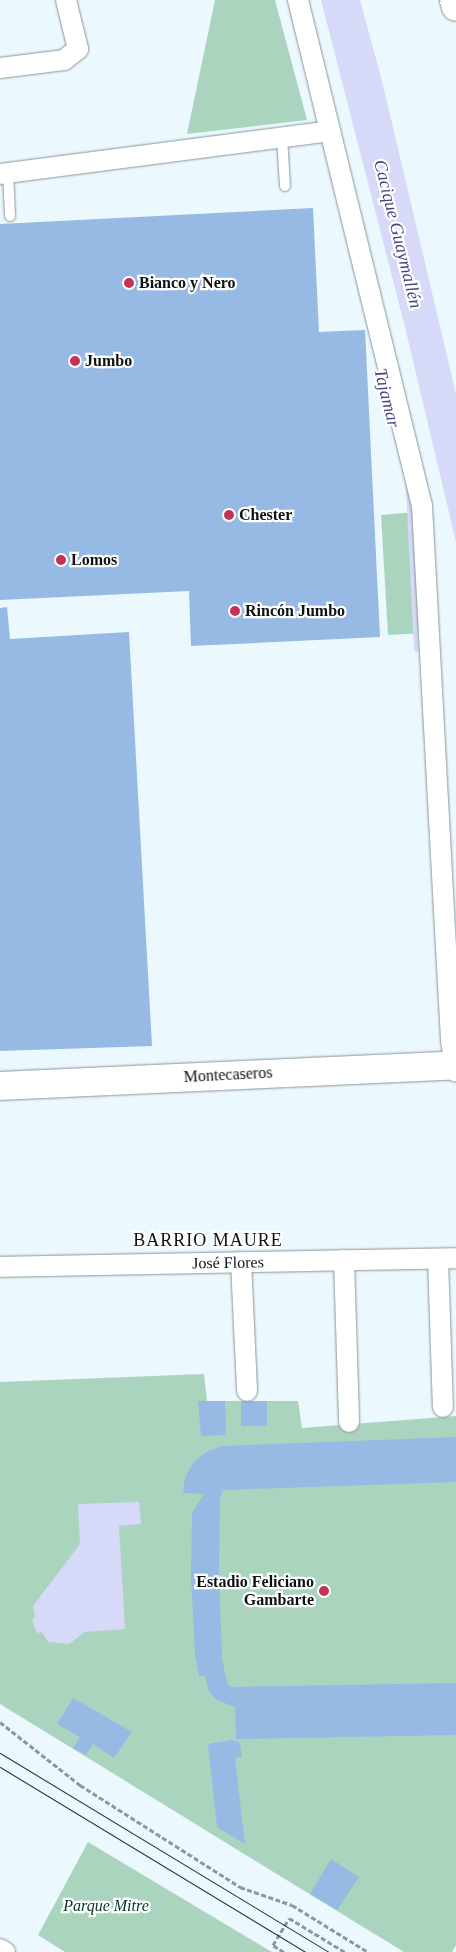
<!DOCTYPE html>
<meta charset="utf-8">
<style>
body{margin:0}
#map{position:relative;width:456px;height:1952px;overflow:hidden;background:#ebf8fd;font-family:"Times New Roman",serif}
div>[style]{position:absolute}
[style*='--x']{left:calc(var(--x)*1px);top:calc(var(--y)*1px);width:calc(var(--w)*1px);rotate:calc(var(--a)*1deg)}
.green>*{inset:0;background:#abd4bf}
.water>*{inset:0;background:#d6d9f7}
.stream>*{height:5px;margin:-2.5px;padding:0 2.5px;transform-origin:2.5px;border-radius:2.5px;background:#d6d9f7}
.building>*{inset:0;background:#96bae3}
.path>*{height:3px;margin-top:-1.5px;transform-origin:0;background:repeating-linear-gradient(90deg,#8e979b 0 5px,transparent 0 7.5px)}
.roads{filter:drop-shadow(0 0 1px #89959a) drop-shadow(0 0 1px #89959a)}
.lane>*{height:10px;margin:-5px;padding:0 5px;transform-origin:5px;border-radius:5px;background:#fff}
.street>*{height:20px;margin:-10px;padding:0 10px;transform-origin:10px;border-radius:10px;background:#fff}
.secondary>*{height:28px;margin:-14px;padding:0 14px;transform-origin:14px;border-radius:14px;background:#fff}
.highway>*{height:28px;margin:-14px;padding:0 14px;transform-origin:14px;border-radius:14px;background:#fff}
.tram>*{height:1px;margin:-0.5px;padding:0 0.5px;transform-origin:0.5px;border-radius:0.5px;background:#2f3537}
.dots>*{width:14px;height:14px;translate:-50% -50%;box-sizing:border-box;border:2px solid #fff;border-radius:50%}
span{translate:-50% -50%;white-space:nowrap;text-align:center;line-height:1.15;-webkit-text-stroke:4.5px #fff;paint-order:stroke}
.poi-label{font-size:16px;color:#0c1112;font-weight:700}
.left{translate:0 -50%;text-align:left}
.right{translate:-100% -50%;text-align:right}
.street-label{font-size:16px;color:#0c1112}
.park-label{font-size:16px;color:#023422;font-style:italic}
.water-label{font-size:18px;color:#454582;font-style:italic}
.neighbourhood-label{font-size:18px;color:#0c1112;letter-spacing:1px}
</style>
<div id="map">
<div class="green">
<i style="clip-path:polygon(215px 0,275px 0,307px 120px,187px 134px)"></i>
<i style="clip-path:polygon(417px 512px,424px 633px,388px 635px,381px 515px)"></i>
<i style="clip-path:polygon(204px 1374px,207px 1401px,298px 1401px,302px 1428px,456px 1416px,456px 1945px,452px 1952px,404px 1952px,0 1704px,0 1382px)"></i>
<i style="clip-path:polygon(88px 1842px,272px 1952px,65px 1952px,38px 1935px)"></i>
</div>
<div class="water">
<i style="clip-path:polygon(321px 0,360px 0,382px 81px,456px 394px,456px 542px,405px 327px)"></i>
<i style="clip-path:polygon(139px 1502px,141px 1524px,119px 1526px,125px 1629px,85px 1632px,69px 1644px,48px 1642px,42px 1632px,37px 1633px,32px 1620px,35px 1618px,33px 1606px,80px 1544px,78px 1504px)"></i>
</div>
<div class="stream">
<i style="--x:408;--y:487;--w:162;--a:87.2"></i>
</div>
<div class="building">
<i style="clip-path:polygon(313px 208px,319px 332px,365px 330px,380px 637px,191px 646px,189px 591px,0 600px,0 224px)"></i>
<i style="clip-path:polygon(7px 607px,10px 639px,129px 632px,152px 1046px,0 1051px,0 608px)"></i>
<i style="clip-path:polygon(198px 1401px,225px 1401px,226px 1435px,201px 1436px)"></i>
<i style="clip-path:polygon(241px 1401px,267px 1401px,267px 1426px,241px 1426px)"></i>
<i style="clip-path:polygon(456px 1437px,456px 1482px,223px 1490px,220px 1499px,219px 1571px,222px 1658px,227px 1683px,231px 1687px,456px 1683px,456px 1735px,236px 1739px,235px 1707px,217px 1700px,209px 1692px,205px 1676px,199px 1676px,195px 1654px,191px 1577px,192px 1513px,204px 1494px,183px 1493px,185px 1478px,193px 1463px,206px 1452px,221px 1446px)"></i>
<i style="clip-path:polygon(73px 1698px,132px 1732px,114px 1758px,93px 1744px,86px 1755px,73px 1748px,80px 1737px,57px 1724px)"></i>
<i style="clip-path:polygon(232px 1740px,240px 1743px,242px 1757px,235px 1758px,245px 1844px,217px 1827px,208px 1744px)"></i>
<i style="clip-path:polygon(331px 1859px,359px 1877px,337px 1910px,310px 1894px)"></i>
</div>
<div class="path">
<i style="--x:0;--y:1722;--w:102;--a:38.2"></i>
<i style="--x:80;--y:1785;--w:190;--a:32.5"></i>
<i style="--x:240;--y:1887;--w:55;--a:19.1"></i>
<i style="--x:292;--y:1905;--w:89;--a:31.7"></i>
<i style="--x:284;--y:1952;--w:13;--a:-148"></i>
<i style="--x:273;--y:1945;--w:31;--a:-59"></i>
<i style="--x:289;--y:1918;--w:66;--a:31.3"></i>
</div>
<div class="roads">
<div class="lane">
<i style="--x:282;--y:137;--w:49;--a:86.5"></i>
<i style="--x:8;--y:173;--w:43;--a:87.3"></i>
</div>
<div class="street">
<i style="--x:298;--y:0;--w:521;--a:76.23"></i>
<i style="--x:422;--y:506;--w:535;--a:86.89"></i>
<i style="--x:451;--y:1040;--w:32;--a:81"></i>
<i style="--x:0;--y:68;--w:64;--a:-7.1"></i>
<i style="--x:64;--y:60;--w:18;--a:-38"></i>
<i style="--x:78;--y:49;--w:50;--a:-103.8"></i>
<i style="--x:0;--y:174;--w:333;--a:-7.4"></i>
<i style="--x:438;--y:1259;--w:148;--a:88.1"></i>
<i style="--x:344;--y:1260;--w:162;--a:88.2"></i>
<i style="--x:241;--y:1262;--w:129;--a:87.3"></i>
<i style="--x:0;--y:1267;--w:456;--a:-1.1"></i>
<i style="--x:0;--y:1949;--w:6;--a:31"></i>
</div>
<div class="secondary">
<i style="--x:0;--y:1086;--w:456;--a:-2.6"></i>
</div>
<div class="highway">
<i style="--x:454;--y:0;--w:7;--a:74"></i>
</div>
</div>
<div class="tram">
<i style="--x:0;--y:1753;--w:385;--a:31.2"></i>
<i style="--x:0;--y:1767;--w:358;--a:31.2"></i>
</div>
<div class="dots">
<i style="left:129px;top:283px;background:#c23357"></i>
<i style="left:75px;top:361px;background:#c23357"></i>
<i style="left:229px;top:515px;background:#c23357"></i>
<i style="left:61px;top:560px;background:#c23357"></i>
<i style="left:235px;top:611px;background:#c23357"></i>
<i style="left:324px;top:1591px;background:#c23357"></i>
</div>
<div class="poi-label">
<span class="left" style="left:139px;top:283px">Bianco y Nero</span>
<span class="left" style="left:85px;top:361px">Jumbo</span>
<span class="left" style="left:239px;top:515px">Chester</span>
<span class="left" style="left:71px;top:560px">Lomos</span>
<span class="left" style="left:245px;top:611px">Rincón Jumbo</span>
<span class="right" style="left:314px;top:1591px">Estadio Feliciano<br>Gambarte</span>
</div>
<div class="street-label">
<span style="left:228px;top:1075px;rotate:-3deg">Montecaseros</span>
<span style="left:228px;top:1263px;rotate:-1deg">José Flores</span>
</div>
<div class="park-label">
<span style="left:106px;top:1906px">Parque Mitre</span>
</div>
<div class="water-label">
<span style="left:398px;top:234px;rotate:76deg">Cacique Guaymallén</span>
<span style="left:387px;top:398px;rotate:76deg">Tajamar</span>
</div>
<div class="neighbourhood-label">
<span style="left:208px;top:1240px">BARRIO MAURE</span>
</div>
</div>
